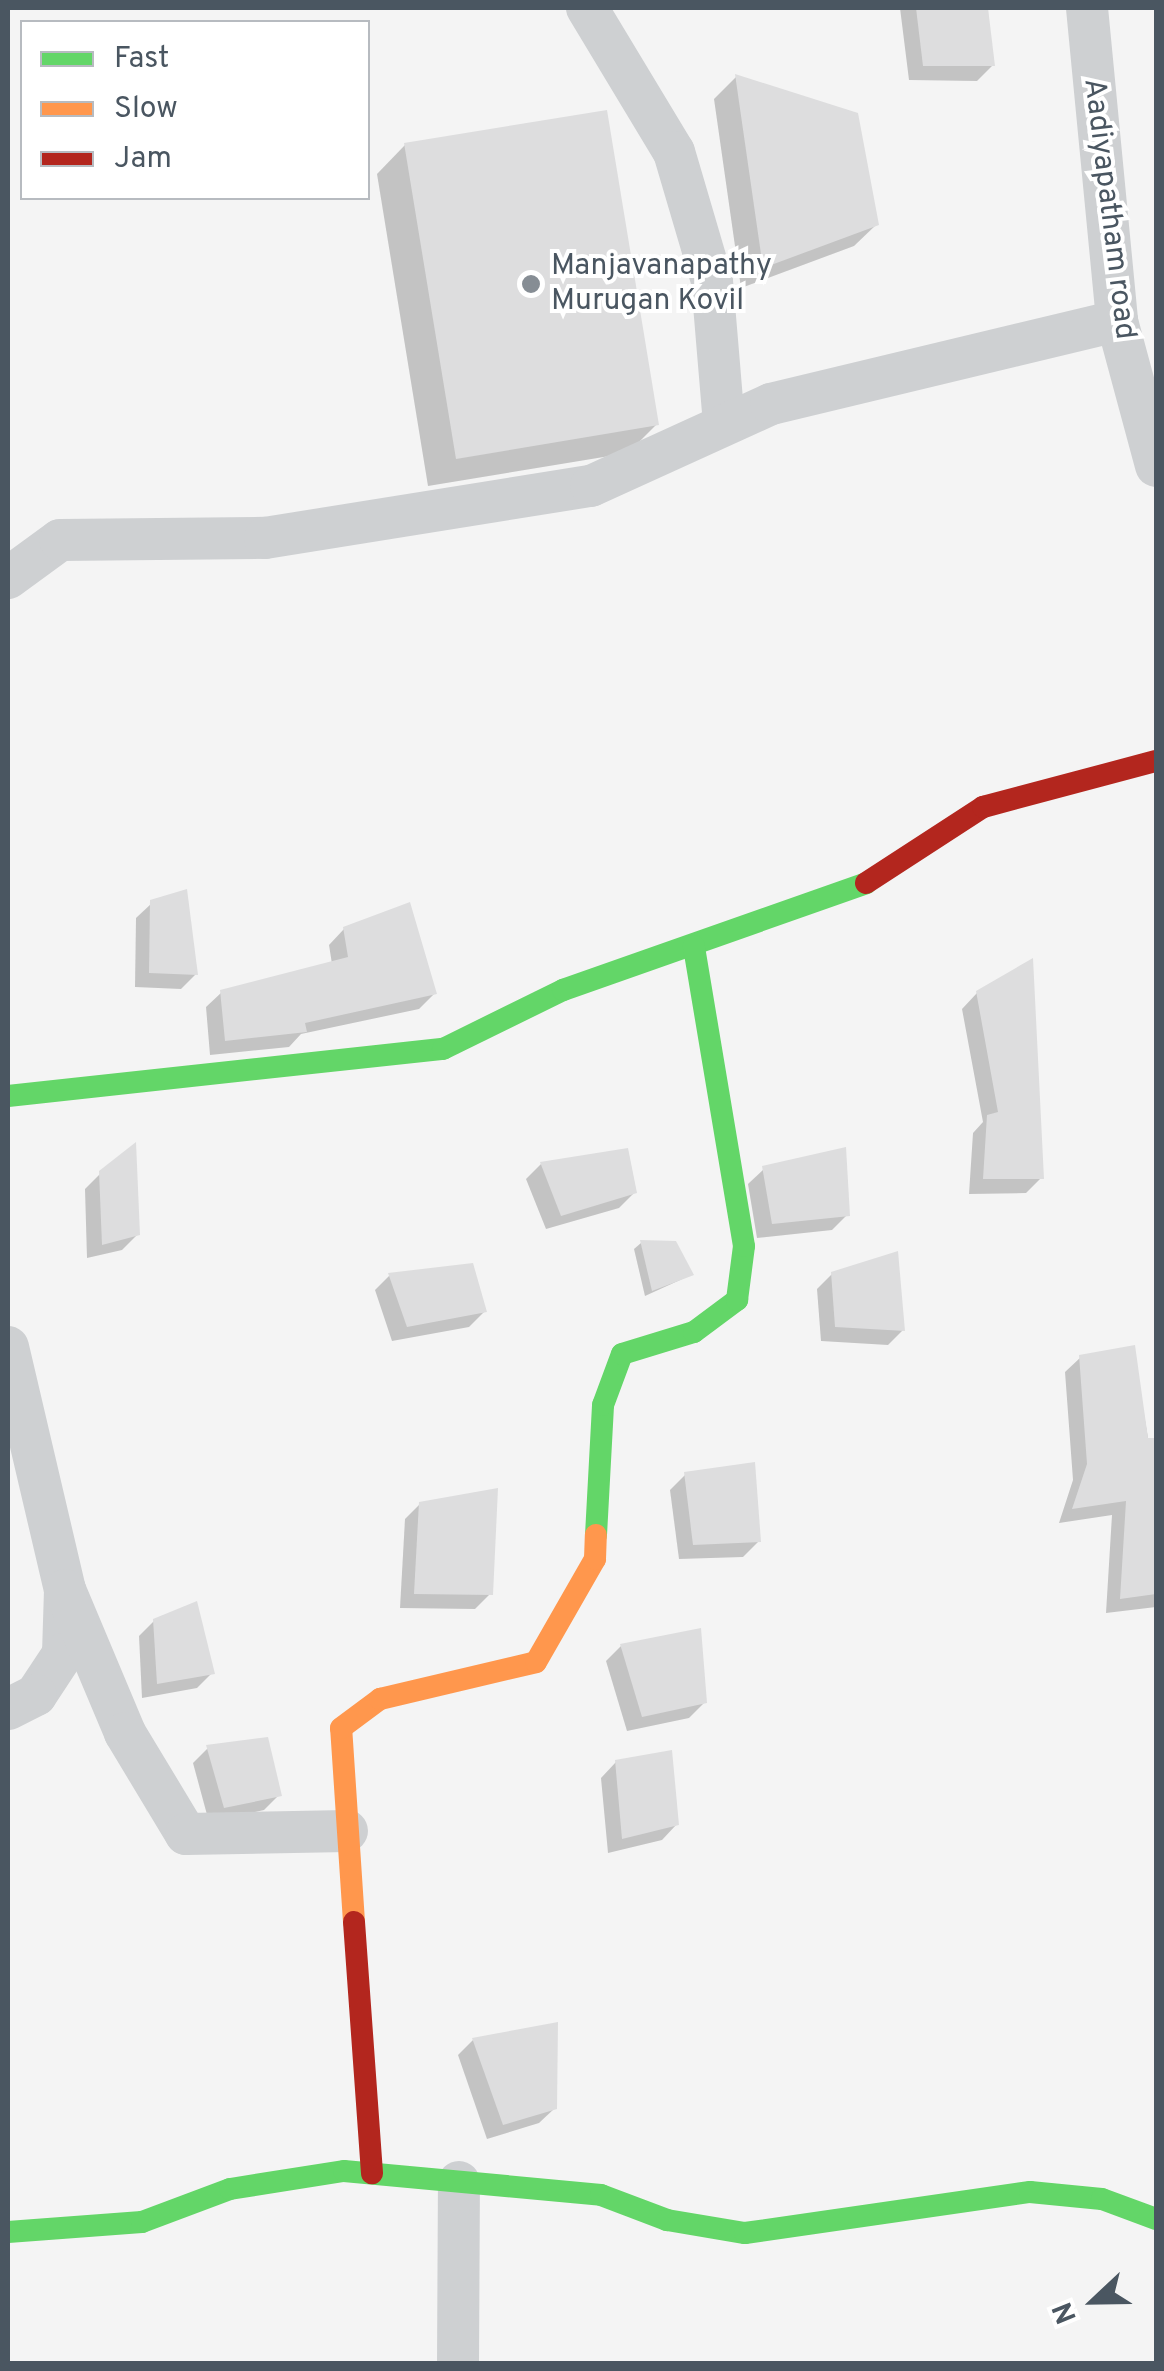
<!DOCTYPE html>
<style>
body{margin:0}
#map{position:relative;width:1164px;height:2371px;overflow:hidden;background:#f4f4f4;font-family:Overpass,sans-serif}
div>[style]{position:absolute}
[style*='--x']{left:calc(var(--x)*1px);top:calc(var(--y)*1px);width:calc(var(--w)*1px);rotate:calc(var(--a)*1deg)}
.shadow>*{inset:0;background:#0003}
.building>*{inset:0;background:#ddddde}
.street>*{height:42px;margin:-21px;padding:0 21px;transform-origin:21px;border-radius:21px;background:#ced0d2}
.fast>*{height:22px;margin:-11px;padding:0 11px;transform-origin:11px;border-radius:11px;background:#63d668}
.slow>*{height:22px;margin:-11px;padding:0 11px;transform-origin:11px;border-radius:11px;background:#ff974d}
.jam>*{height:22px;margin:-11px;padding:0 11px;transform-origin:11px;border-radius:11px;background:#b3261e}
.dots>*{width:28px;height:28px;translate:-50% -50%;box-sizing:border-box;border:5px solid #fff;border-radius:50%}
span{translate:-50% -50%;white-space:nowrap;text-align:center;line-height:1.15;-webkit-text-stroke:8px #fff;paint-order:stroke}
.street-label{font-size:30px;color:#4a5661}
.poi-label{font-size:30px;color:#4a5661}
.left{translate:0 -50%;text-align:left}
.frame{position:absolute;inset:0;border:10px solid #4a5661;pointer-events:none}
.legend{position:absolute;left:20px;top:20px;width:350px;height:180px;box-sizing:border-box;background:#fff;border:2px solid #b7bbc0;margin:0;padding:12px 18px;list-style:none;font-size:30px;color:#4a5661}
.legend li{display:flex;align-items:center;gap:20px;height:50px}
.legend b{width:50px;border:2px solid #b7bbc0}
.north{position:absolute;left:1044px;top:2251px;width:100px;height:100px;-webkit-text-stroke:8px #fff;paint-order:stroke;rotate:248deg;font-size:28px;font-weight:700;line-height:40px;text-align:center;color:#4a5661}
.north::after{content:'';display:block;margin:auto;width:35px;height:45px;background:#4a5661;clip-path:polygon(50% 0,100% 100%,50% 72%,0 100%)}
</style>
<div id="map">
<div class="shadow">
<i style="clip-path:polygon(900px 8px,986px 8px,992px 66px,977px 81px,909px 80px)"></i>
<i style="clip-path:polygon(736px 77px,877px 224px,854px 246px,741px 288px,714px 99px)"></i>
<i style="clip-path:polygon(405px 145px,656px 425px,628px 453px,428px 486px,377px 174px)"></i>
<i style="clip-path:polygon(152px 903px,196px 974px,181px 989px,135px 987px,136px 918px)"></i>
<i style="clip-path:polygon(344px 929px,434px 994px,419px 1009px,301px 1034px,289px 1047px,210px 1055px,206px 1007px,222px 992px,332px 964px,329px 945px)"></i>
<i style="clip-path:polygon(977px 993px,1041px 1178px,1026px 1193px,969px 1194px,973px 1133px,983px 1122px,962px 1009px)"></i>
<i style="clip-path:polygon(541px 1164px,634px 1193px,619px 1208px,546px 1229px,526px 1179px)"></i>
<i style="clip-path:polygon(764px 1169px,847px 1215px,832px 1230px,757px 1238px,748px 1184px)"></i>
<i style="clip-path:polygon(101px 1173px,138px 1234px,122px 1250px,87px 1258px,85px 1189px)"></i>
<i style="clip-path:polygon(641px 1243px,691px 1275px,645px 1296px,634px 1249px)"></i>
<i style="clip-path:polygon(832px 1274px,903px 1330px,888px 1345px,821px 1341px,817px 1289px)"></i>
<i style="clip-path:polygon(390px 1275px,484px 1312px,469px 1327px,392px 1341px,375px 1290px)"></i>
<i style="clip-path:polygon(1133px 1348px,1156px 1486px,1156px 1607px,1106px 1613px,1112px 1515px,1059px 1523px,1073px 1480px,1065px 1372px,1081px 1357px)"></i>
<i style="clip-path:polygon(685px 1475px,758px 1542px,743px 1557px,679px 1559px,670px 1490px)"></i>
<i style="clip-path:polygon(420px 1504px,490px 1594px,475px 1609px,400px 1608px,405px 1519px)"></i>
<i style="clip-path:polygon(154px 1621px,212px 1673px,197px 1688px,142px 1698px,139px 1636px)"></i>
<i style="clip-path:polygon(621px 1646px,705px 1702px,689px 1718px,627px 1731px,606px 1661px)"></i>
<i style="clip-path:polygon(208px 1748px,279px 1795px,264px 1810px,209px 1822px,193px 1763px)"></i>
<i style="clip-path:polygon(616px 1762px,677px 1824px,662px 1840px,608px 1853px,601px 1778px)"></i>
<i style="clip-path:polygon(473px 2040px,555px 2108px,539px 2123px,487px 2139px,458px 2055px)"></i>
</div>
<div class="building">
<i style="clip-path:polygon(916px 8px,988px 8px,995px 66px,923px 66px)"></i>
<i style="clip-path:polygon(735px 74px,858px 113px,879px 225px,763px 268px)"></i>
<i style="clip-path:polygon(607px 110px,659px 425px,456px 459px,404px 143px)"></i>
<i style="clip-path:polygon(187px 889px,198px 975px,149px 973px,150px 900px)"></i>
<i style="clip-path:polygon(410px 902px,437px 994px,305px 1023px,307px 1032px,225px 1041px,220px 990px,348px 957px,343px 927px)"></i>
<i style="clip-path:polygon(1033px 958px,1044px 1179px,983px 1179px,987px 1115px,998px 1112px,976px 991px)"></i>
<i style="clip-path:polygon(136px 1142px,140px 1235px,102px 1245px,99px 1171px)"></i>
<i style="clip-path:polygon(846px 1147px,850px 1216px,772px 1224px,762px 1166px)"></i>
<i style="clip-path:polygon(628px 1148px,637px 1193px,561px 1216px,540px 1162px)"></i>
<i style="clip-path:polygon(640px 1240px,676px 1241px,694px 1275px,652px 1291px)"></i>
<i style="clip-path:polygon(898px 1251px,905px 1331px,835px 1327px,831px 1272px)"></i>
<i style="clip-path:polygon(473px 1263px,487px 1312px,407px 1327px,388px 1273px)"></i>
<i style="clip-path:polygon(1135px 1345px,1148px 1438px,1156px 1438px,1156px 1594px,1120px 1599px,1126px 1501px,1072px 1509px,1087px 1464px,1079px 1355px)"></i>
<i style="clip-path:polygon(755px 1462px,761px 1542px,693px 1545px,684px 1472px)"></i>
<i style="clip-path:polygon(498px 1488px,493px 1595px,414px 1594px,419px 1502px)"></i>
<i style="clip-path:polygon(197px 1601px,215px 1674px,157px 1684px,153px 1619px)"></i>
<i style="clip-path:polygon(701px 1628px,707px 1703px,642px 1717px,620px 1644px)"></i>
<i style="clip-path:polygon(268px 1737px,282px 1796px,224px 1808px,206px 1745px)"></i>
<i style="clip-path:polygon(672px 1750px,679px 1825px,622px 1839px,615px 1760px)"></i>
<i style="clip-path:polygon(558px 2022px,557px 2109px,503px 2125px,472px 2038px)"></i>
</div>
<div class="street">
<i style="--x:587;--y:8;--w:168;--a:58.9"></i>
<i style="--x:674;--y:152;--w:134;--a:73.6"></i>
<i style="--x:712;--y:281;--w:144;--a:85.2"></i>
<i style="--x:1087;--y:8;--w:314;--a:84.5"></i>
<i style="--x:1117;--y:321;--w:150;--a:74.9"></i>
<i style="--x:8;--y:578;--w:64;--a:-36.2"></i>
<i style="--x:60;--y:540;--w:205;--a:-0.6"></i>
<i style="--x:265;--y:538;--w:330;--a:-9.1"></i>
<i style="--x:591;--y:486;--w:198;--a:-24.5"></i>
<i style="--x:771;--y:404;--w:356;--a:-13.5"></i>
<i style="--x:8;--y:1347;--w:250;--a:76.8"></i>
<i style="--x:65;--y:1590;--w:64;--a:91.8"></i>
<i style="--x:63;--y:1654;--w:49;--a:123.4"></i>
<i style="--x:36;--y:1695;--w:31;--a:153"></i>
<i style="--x:65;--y:1590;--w:155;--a:67.2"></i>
<i style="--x:125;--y:1733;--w:118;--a:58.9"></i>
<i style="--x:186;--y:1834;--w:161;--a:-1.1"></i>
<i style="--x:458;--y:2364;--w:182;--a:-89.7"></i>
</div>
<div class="fast">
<i style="--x:8;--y:1096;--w:438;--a:-6.2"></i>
<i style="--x:443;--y:1049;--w:134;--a:-26.2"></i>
<i style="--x:563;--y:990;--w:321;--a:-19.4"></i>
<i style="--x:596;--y:1535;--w:130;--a:-86.9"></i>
<i style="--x:603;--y:1405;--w:54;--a:-69.6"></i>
<i style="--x:622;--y:1354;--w:75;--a:-17"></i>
<i style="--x:694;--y:1332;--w:54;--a:-36.7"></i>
<i style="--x:737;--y:1300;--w:54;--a:-82.6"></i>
<i style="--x:744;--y:1246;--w:304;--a:-99.5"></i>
<i style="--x:8;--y:2232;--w:134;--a:-4.3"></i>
<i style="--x:142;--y:2222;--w:94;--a:-20.6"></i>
<i style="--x:230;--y:2189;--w:115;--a:-9"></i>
<i style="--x:344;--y:2171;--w:258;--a:5.3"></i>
<i style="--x:601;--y:2195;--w:71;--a:20.7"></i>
<i style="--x:667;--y:2220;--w:79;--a:9.5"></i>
<i style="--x:745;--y:2233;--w:288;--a:-8.2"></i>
<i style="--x:1030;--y:2192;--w:72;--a:5.6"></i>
<i style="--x:1102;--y:2199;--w:58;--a:20.3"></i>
</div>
<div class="slow">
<i style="--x:354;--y:1922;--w:194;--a:-93.8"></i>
<i style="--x:341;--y:1728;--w:49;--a:-36.6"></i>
<i style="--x:380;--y:1699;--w:160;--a:-13.3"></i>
<i style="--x:536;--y:1662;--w:119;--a:-60.2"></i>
<i style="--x:595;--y:1559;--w:24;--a:-88"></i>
</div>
<div class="jam">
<i style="--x:866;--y:883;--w:140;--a:-33"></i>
<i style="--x:983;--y:807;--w:179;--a:-14.9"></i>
<i style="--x:354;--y:1922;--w:252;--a:85.9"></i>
</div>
<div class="dots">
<i style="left:531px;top:284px;background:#868d94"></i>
</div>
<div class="street-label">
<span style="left:1108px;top:209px;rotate:83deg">Aadiyapatham road</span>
</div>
<div class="poi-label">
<span class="left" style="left:551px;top:284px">Manjavanapathy<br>Murugan Kovil</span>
</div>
<div class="frame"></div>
<ul class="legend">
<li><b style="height:12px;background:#63d668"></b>Fast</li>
<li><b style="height:12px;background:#ff974d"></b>Slow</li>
<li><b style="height:12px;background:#b3261e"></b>Jam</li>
</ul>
<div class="north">N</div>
</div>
